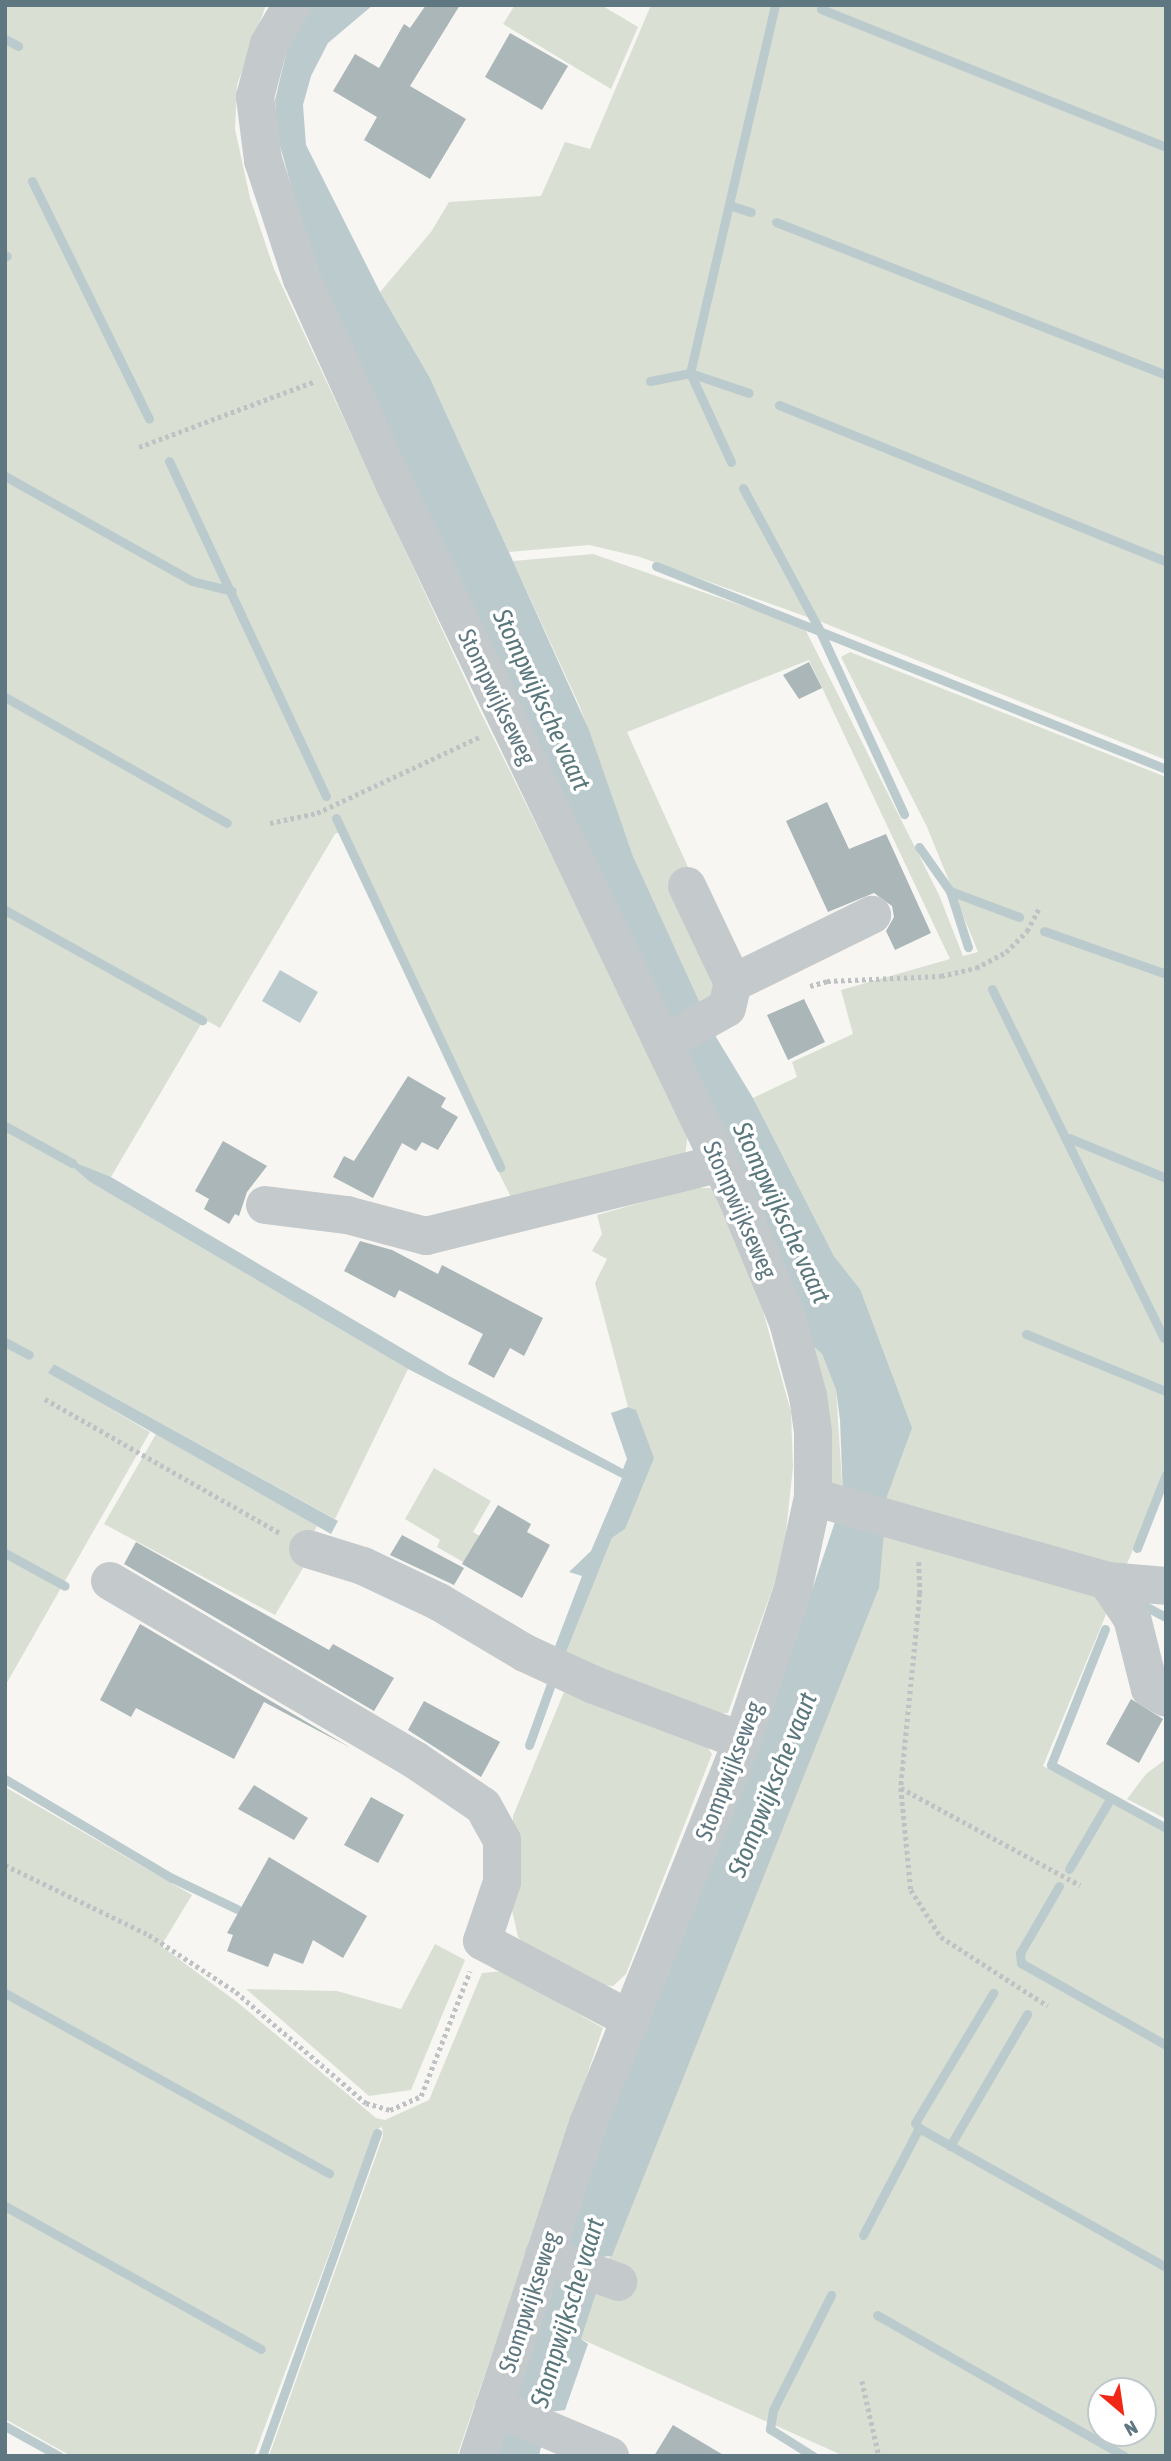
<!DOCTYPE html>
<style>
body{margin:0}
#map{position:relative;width:1171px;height:2461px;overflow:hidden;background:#f7f6f3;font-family:"Asap Condensed",sans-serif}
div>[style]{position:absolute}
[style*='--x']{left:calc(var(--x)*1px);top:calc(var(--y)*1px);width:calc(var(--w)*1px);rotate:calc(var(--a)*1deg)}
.green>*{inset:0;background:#d9dfd3}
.water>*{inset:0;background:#bbcbcd}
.stream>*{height:9px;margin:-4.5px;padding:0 4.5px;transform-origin:4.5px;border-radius:4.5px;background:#bbcbcd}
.building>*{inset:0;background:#aab6b8}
.path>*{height:4.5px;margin-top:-2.25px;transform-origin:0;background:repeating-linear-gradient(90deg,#bfc2c4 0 3.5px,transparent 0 7px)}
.minor>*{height:38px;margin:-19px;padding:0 19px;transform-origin:19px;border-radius:19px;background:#c4c9cb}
span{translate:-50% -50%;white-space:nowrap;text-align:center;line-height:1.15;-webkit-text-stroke:7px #fff;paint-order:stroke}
.street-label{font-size:24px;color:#5f7780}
.water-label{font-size:26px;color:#5a787c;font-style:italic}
.frame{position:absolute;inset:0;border:7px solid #5f7780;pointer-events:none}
.north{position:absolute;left:1087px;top:2377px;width:70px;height:70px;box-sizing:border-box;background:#fff;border:2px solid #bfc9cc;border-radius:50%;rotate:151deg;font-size:19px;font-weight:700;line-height:28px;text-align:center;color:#5f7780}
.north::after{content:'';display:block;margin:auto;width:24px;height:32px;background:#f22817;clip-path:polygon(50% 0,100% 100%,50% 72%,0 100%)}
</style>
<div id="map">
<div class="green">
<i style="clip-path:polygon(5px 5px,266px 5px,237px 85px,235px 129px,250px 198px,274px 269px,479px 709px,688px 1131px,685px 1158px,516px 1207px,498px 1171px,504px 1168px,346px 829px,335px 834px,220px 1028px,204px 1019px,108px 1182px,5px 1124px)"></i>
<i style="clip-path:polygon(515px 5px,601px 5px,638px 27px,611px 89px,503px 24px)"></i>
<i style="clip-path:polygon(651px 5px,1166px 5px,1166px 760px,824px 623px,640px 557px,589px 545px,509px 552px,430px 378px,380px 292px,431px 232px,449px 202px,541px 196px,565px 142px,590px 149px)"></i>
<i style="clip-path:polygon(evenodd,593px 554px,804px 627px,939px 895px,963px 956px,978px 952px,927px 827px,841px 657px,850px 652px,1166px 777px,1166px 1470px,1043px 1766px,1166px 1831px,1166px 2456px,844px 2456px,581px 2339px,587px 2312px,879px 1588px,860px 1289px,834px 1256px,753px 1098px,797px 1077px,792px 1062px,853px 1034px,841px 990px,950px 959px,809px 660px,627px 732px,692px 876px,720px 988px,702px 1009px,633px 856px,580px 707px,513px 561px,593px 554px,1101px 2391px,1143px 2391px,1143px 2433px,1101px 2433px,1101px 2391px)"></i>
<i style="clip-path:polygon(5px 1125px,61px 1157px,90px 1182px,408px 1369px,335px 1519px,54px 1364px,49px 1373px,150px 1432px,5px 1686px)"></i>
<i style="clip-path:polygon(693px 1188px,712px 1188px,758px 1293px,791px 1412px,793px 1467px,783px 1559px,728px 1713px,707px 1713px,565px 1655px,612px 1538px,625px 1529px,636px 1410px,628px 1407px,595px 1283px,607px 1259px,592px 1251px,602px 1234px,597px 1215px)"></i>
<i style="clip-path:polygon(811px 1344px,822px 1354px,836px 1390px,843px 1498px,832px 1486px)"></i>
<i style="clip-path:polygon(156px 1434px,317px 1526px,299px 1559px,306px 1563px,275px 1615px,104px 1524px)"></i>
<i style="clip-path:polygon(434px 1468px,491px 1501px,473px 1532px,496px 1546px,482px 1573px,437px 1547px,440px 1540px,405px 1519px)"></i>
<i style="clip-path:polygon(566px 1687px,703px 1741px,712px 1754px,626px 1974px,613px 1986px,602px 1985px,528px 1948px,518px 1937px,512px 1910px,513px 1816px)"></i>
<i style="clip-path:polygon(1166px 1759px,1166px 1819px,1127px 1799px,1146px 1774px)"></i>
<i style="clip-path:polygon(5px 1787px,192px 1895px,161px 1946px,237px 2002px,376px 2118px,385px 2120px,429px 2100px,482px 1973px,503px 1971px,603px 2028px,457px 2456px,269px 2456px,383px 2136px,382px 2127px,375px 2130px,254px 2456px,71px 2456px,5px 2419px)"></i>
<i style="clip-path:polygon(435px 1944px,465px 1960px,411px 2090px,369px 2096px,246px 1989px,337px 1991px,401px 2009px)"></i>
</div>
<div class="water">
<i style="clip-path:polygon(309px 5px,373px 5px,328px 43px,311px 76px,303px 105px,306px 145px,380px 292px,430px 378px,513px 561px,589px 730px,633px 856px,713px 1032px,753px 1098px,834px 1256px,860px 1289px,912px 1428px,875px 1529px,884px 1532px,879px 1588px,612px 2256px,600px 2257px,596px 2293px,581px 2339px,588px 2344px,565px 2410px,549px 2412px,539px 2456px,492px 2456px,611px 2112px,776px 1697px,843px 1498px,840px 1420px,836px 1390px,822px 1354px,811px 1344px,466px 603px,309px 250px,277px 135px,275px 100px,289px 41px)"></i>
<i style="clip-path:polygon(280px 970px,318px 992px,300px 1023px,262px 1001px)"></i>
<i style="clip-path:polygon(61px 1157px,111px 1177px,449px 1376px,623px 1469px,627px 1459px,611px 1413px,628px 1407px,636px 1410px,654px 1458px,625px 1529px,612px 1538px,565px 1655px,554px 1649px,582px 1576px,569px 1572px,591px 1551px,622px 1478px,408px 1369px,90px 1182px)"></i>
<i style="clip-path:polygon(54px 1364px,338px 1521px,331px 1534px,48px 1373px)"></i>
</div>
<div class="stream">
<i style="--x:821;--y:9;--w:372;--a:21.8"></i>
<i style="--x:5;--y:39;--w:15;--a:28"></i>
<i style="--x:32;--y:181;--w:265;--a:63.8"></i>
<i style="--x:729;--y:205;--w:23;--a:18"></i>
<i style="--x:776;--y:222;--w:419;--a:21.4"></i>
<i style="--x:5;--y:255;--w:2;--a:27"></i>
<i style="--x:650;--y:381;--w:41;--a:-11.3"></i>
<i style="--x:690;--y:373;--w:62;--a:18.7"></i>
<i style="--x:779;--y:405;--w:417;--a:22"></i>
<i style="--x:169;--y:461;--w:370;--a:64.9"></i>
<i style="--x:731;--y:462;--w:98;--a:-114.7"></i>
<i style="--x:690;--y:373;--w:378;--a:-77"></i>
<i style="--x:5;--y:476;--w:214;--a:29.3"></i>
<i style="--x:192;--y:581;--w:41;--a:14"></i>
<i style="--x:743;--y:488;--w:158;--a:61.7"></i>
<i style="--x:818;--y:627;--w:206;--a:65.3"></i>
<i style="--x:656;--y:566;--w:549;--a:21.7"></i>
<i style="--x:5;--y:697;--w:255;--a:29.6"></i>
<i style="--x:336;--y:818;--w:386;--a:64.8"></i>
<i style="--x:919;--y:847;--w:54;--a:54.8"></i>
<i style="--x:950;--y:891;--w:59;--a:72.2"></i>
<i style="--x:950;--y:891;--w:74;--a:20.6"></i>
<i style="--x:5;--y:910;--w:226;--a:29.2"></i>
<i style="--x:1044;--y:931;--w:129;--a:19.4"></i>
<i style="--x:992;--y:989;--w:389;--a:63.8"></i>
<i style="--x:5;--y:1126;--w:77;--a:28.9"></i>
<i style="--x:1069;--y:1138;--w:105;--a:22.4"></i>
<i style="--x:1026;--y:1334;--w:151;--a:22.2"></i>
<i style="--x:5;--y:1342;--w:27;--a:28"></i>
<i style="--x:1137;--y:1548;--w:79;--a:-68.6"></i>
<i style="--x:5;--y:1553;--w:68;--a:28.8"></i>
<i style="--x:1143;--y:1605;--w:26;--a:28"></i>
<i style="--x:1105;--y:1629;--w:146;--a:111.7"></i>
<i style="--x:1051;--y:1765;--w:131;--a:28.7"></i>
<i style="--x:529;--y:1745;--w:68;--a:-70.2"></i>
<i style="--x:5;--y:1779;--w:194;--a:30.7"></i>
<i style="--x:172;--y:1878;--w:72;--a:25.5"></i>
<i style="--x:1069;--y:1869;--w:81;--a:-59.6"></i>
<i style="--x:1059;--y:1886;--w:78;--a:120.2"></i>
<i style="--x:1020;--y:1953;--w:10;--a:84"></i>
<i style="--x:1021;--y:1963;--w:167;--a:29.5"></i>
<i style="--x:5;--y:1993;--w:371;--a:29.1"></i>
<i style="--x:919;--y:2128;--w:6;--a:-129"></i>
<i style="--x:915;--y:2123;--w:152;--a:-59"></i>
<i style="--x:950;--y:2146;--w:153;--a:-59.7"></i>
<i style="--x:5;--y:2206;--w:293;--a:29.2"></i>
<i style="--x:863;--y:2235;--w:121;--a:-62.4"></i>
<i style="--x:919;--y:2128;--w:283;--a:29.4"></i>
<i style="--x:877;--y:2315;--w:284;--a:29.7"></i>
<i style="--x:5;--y:2426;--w:62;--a:29.1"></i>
<i style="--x:262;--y:2456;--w:343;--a:-70.4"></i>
<i style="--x:813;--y:2456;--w:51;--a:-147.9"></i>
<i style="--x:770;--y:2429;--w:19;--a:-81"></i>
<i style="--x:773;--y:2410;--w:129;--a:-63.2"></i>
</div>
<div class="building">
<i style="clip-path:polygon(426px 5px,460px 5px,410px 86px,466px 119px,430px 179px,364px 140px,377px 117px,333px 91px,355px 54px,379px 68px,404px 24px,410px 28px)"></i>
<i style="clip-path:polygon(510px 33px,568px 66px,542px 110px,485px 77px)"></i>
<i style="clip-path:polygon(809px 662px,822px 688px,799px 699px,783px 675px)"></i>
<i style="clip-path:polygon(827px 802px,849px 849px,886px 834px,931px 933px,895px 950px,886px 931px,894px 917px,892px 906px,874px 893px,828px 912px,786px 821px)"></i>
<i style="clip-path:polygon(804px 999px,825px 1042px,788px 1060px,767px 1015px)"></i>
<i style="clip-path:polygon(408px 1076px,446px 1098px,441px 1107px,458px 1117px,438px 1150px,422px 1142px,416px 1151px,402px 1143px,373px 1198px,333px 1177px,344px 1156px,354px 1161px)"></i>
<i style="clip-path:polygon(223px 1141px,267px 1166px,247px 1192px,239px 1216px,235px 1214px,229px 1224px,204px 1209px,209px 1199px,195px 1191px)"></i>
<i style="clip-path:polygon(360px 1241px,392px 1250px,438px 1274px,442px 1265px,543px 1318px,524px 1356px,510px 1348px,494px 1378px,468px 1364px,483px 1334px,399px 1290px,395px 1298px,344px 1271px)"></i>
<i style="clip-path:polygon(498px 1505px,531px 1524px,527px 1532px,550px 1545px,522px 1598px,462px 1564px)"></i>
<i style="clip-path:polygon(402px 1535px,464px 1568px,454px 1585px,390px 1555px)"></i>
<i style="clip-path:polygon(136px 1542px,329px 1650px,333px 1644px,394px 1678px,374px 1711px,124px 1564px)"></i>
<i style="clip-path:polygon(140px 1624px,351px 1748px,264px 1702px,234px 1759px,136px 1708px,131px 1717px,100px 1700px)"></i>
<i style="clip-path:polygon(1131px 1699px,1163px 1719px,1139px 1763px,1106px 1744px)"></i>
<i style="clip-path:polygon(424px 1701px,500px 1742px,481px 1777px,408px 1730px)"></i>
<i style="clip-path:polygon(254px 1785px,308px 1818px,294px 1840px,238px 1809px)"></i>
<i style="clip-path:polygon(371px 1797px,404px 1815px,378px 1863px,344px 1845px)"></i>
<i style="clip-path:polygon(269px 1857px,367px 1916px,343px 1958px,313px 1940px,303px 1964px,274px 1953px,268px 1967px,227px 1951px,233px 1935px,227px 1933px)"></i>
<i style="clip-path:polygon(673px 2425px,725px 2456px,654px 2456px)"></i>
</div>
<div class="path">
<i style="--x:139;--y:447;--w:186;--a:-20.5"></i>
<i style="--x:270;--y:823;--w:48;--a:-12"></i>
<i style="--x:317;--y:813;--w:179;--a:-25.1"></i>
<i style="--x:810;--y:986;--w:18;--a:-16"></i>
<i style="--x:827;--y:981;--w:114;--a:-2.5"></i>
<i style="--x:941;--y:976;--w:36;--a:-13"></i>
<i style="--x:976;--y:968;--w:34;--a:-28"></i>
<i style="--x:1006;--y:952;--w:30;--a:-45"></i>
<i style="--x:1027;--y:931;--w:26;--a:-62"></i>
<i style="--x:45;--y:1399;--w:271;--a:29.7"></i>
<i style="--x:919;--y:1562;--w:31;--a:88"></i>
<i style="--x:920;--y:1593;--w:196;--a:95.6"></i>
<i style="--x:901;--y:1788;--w:102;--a:84.4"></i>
<i style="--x:911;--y:1890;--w:56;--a:57.4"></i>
<i style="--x:941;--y:1937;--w:127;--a:32.8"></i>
<i style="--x:901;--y:1788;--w:204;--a:28.5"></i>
<i style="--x:5;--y:1865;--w:160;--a:25.9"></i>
<i style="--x:149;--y:1935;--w:104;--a:33.2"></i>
<i style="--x:236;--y:1992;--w:171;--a:40.5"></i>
<i style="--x:366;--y:2103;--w:25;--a:16"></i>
<i style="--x:390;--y:2110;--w:34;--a:-24"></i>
<i style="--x:421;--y:2096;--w:134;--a:-68.6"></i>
<i style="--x:862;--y:2381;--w:77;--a:77.2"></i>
</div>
<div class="minor">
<i style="--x:292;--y:5;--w:45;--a:120.5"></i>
<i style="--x:269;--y:44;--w:55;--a:104.8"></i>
<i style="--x:255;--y:97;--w:64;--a:82.8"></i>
<i style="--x:263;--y:160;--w:125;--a:71.9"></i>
<i style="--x:302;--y:279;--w:226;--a:65.7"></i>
<i style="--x:395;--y:485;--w:791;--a:64.37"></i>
<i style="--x:737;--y:1198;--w:134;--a:67.6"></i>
<i style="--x:788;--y:1322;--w:77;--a:74.9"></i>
<i style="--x:808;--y:1396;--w:37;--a:82"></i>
<i style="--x:813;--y:1433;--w:64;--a:90"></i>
<i style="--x:813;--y:1497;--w:90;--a:102.2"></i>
<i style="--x:794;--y:1585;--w:164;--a:108.4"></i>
<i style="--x:742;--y:1741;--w:413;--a:111.9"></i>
<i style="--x:588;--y:2124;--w:350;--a:108.3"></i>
<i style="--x:687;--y:886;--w:107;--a:64.6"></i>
<i style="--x:663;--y:1044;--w:73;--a:-29.4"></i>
<i style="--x:727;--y:1008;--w:26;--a:-77"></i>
<i style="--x:733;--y:983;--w:155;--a:-26.1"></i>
<i style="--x:265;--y:1205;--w:83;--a:7"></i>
<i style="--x:347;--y:1215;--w:82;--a:14.9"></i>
<i style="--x:426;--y:1236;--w:303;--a:-13.9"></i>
<i style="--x:813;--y:1497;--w:306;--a:15.9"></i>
<i style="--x:1107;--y:1581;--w:59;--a:4.8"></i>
<i style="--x:308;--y:1549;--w:58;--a:17.2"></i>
<i style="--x:363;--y:1566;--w:84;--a:25.3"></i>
<i style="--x:439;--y:1602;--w:100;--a:30.7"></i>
<i style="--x:525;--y:1653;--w:76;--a:24.9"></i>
<i style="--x:594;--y:1685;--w:158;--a:20.7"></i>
<i style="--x:110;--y:1581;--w:354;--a:30.4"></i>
<i style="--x:415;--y:1760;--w:82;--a:34.1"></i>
<i style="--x:483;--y:1806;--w:39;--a:61"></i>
<i style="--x:502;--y:1840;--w:42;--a:90"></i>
<i style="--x:502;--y:1882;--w:62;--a:108.7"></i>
<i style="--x:482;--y:1941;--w:169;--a:27.9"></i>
<i style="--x:1107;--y:1581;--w:45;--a:56"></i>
<i style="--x:1132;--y:1618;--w:73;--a:75.8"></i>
<i style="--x:1150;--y:1689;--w:18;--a:29"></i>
<i style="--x:544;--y:2255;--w:79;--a:20"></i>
<i style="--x:494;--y:2407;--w:126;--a:22.9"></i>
</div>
<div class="street-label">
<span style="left:497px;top:697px;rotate:64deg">Stompwijkseweg</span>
<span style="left:740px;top:1210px;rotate:66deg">Stompwijkseweg</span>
<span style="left:729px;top:1771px;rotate:-69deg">Stompwijkseweg</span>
<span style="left:529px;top:2302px;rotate:-72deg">Stompwijkseweg</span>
</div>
<div class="water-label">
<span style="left:541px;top:700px;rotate:65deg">Stompwijksche vaart</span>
<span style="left:781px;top:1213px;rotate:65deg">Stompwijksche vaart</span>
<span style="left:773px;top:1785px;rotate:-68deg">Stompwijksche vaart</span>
<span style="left:568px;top:2313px;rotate:-73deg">Stompwijksche vaart</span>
</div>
<div class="frame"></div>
<div class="north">N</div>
</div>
